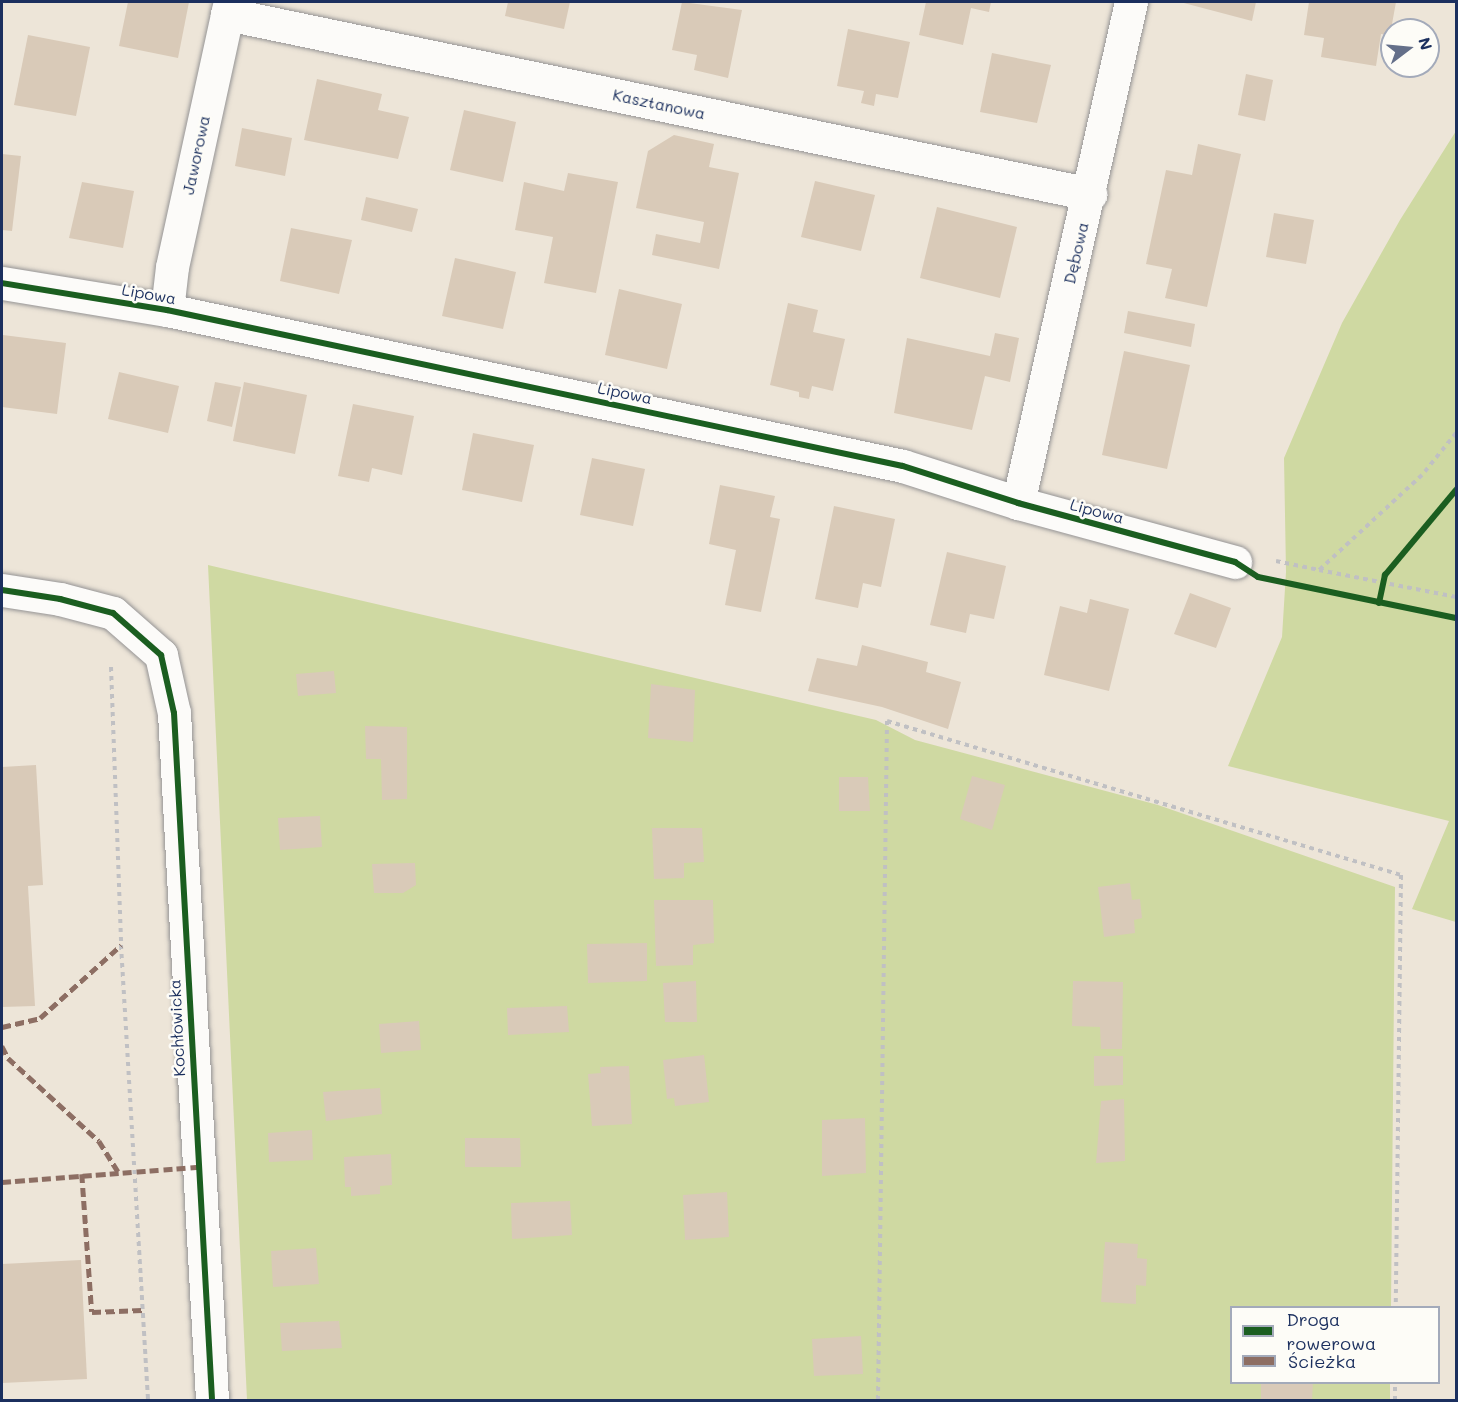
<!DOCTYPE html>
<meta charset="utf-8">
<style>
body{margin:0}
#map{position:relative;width:1458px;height:1402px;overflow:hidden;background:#ede5d8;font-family:Mali,sans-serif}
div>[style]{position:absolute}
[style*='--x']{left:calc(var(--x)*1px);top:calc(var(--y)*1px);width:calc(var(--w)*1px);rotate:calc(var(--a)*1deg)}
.green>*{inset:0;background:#cfd9a2}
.building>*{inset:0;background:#d9cab8}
.path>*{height:4px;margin-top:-2px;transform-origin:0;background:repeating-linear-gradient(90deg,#c0c0c3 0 4.5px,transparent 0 9px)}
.roads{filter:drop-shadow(0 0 2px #959495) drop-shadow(0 0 2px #959495)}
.minor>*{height:33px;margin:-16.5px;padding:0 16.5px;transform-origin:16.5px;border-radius:16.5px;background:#fcfbf9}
.quiet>*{height:4.5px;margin-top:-2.25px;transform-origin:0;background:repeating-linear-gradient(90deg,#8d6e63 0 9px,transparent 0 13.5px)}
.cycleway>*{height:6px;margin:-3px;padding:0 3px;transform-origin:3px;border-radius:3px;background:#1b5e20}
span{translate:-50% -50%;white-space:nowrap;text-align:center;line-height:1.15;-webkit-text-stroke:5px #fdfcf7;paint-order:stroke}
.street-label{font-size:16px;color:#1b2f5e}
.frame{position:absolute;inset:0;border:3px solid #1b2f5e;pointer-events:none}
.legend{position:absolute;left:1230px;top:1306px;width:210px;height:78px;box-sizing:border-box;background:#fdfcf7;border:2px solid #a3aaba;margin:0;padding:8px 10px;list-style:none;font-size:18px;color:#1b2f5e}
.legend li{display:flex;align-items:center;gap:12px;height:30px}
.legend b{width:30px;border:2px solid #a3aaba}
.north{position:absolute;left:1380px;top:18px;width:60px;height:60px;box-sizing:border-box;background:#fdfcf7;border:2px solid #a3aaba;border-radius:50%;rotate:74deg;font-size:16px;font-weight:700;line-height:24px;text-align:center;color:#1b2f5e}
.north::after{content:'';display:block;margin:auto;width:21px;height:27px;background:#646f89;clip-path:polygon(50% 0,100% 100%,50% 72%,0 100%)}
</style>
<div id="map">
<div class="green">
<i style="clip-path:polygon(1456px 131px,1456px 922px,1412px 909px,1449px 821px,1228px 766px,1282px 637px,1286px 572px,1284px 458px,1342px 323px,1400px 220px)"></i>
<i style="clip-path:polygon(208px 565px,876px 720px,915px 740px,1158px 805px,1395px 887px,1391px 1307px,1232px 1308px,1232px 1382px,1390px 1383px,1390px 1400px,247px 1400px)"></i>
</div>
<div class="building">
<i style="clip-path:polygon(128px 2px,189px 2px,178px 58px,119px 46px)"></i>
<i style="clip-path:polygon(508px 2px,570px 2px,564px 29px,505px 16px)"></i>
<i style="clip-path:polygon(682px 2px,742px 10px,728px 78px,694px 70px,697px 55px,672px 50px)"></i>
<i style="clip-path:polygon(926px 2px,991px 2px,989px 12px,971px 8px,963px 45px,919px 35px)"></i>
<i style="clip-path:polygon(1180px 2px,1256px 2px,1252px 21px)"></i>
<i style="clip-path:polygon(1309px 2px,1396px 2px,1390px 35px,1381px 34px,1376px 66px,1321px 57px,1324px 38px,1304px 35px)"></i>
<i style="clip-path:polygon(848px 29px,910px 42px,898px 98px,876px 94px,874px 106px,861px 103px,864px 91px,837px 86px)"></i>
<i style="clip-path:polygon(28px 35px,90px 47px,76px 116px,14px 105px)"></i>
<i style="clip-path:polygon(992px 53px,1051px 65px,1037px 123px,980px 112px)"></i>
<i style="clip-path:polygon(1246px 74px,1273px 80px,1265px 121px,1238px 115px)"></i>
<i style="clip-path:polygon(317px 79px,382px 94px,378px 110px,409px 117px,398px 159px,304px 140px)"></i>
<i style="clip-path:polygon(464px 110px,516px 122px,503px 182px,450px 170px)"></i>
<i style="clip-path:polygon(242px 128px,292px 138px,285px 176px,235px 166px)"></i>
<i style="clip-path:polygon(674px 135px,714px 144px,709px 167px,739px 173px,719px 269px,652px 255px,656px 234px,700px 243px,704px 222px,636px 208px,648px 151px)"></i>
<i style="clip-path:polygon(1198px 144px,1241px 154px,1207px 307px,1165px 298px,1172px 269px,1146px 264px,1166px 170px,1192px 175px)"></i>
<i style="clip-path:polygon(2px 154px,21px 156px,12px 231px,2px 230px)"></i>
<i style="clip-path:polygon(568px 173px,618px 182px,596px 293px,544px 283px,553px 237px,515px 230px,524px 182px,564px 191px)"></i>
<i style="clip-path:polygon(815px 181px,875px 195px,861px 251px,801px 237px)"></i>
<i style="clip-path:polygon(82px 182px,134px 191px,123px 248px,69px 238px)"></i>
<i style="clip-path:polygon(366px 197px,418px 209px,412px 232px,361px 220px)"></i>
<i style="clip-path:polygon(937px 207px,1017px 227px,1000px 298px,920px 278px)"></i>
<i style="clip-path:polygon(1274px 213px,1314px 220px,1306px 264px,1266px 257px)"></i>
<i style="clip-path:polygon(291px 228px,352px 240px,339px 294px,280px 281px)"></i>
<i style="clip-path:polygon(455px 258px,516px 272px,503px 329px,442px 316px)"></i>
<i style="clip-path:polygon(619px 289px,682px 304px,667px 369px,605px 355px)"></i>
<i style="clip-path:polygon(788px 303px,818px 310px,813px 332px,845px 339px,833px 391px,812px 386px,809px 399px,799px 397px,799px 392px,770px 385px)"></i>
<i style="clip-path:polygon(1128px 311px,1195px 324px,1191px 347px,1124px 333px)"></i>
<i style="clip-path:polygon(995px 333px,1019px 338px,1010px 382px,985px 376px,972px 430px,894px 413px,907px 338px,990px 356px)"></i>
<i style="clip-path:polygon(3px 335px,66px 343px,57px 414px,2px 407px)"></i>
<i style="clip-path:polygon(1124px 351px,1190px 365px,1167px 469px,1102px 455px)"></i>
<i style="clip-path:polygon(119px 372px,179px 386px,168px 433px,108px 419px)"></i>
<i style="clip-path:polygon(215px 382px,241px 387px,232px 427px,207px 421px)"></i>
<i style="clip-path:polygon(244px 382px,307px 395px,295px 454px,233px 441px)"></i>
<i style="clip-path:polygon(353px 404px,414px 416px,402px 475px,372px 468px,369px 482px,338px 476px)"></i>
<i style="clip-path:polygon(473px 433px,534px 445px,522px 502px,462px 490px)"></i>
<i style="clip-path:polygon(592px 458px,645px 469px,633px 526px,580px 515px)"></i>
<i style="clip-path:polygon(720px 485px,775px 496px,770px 517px,780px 519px,761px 612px,725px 605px,736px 550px,709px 544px)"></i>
<i style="clip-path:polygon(834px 506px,895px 519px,881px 587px,863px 583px,858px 608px,815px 599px)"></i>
<i style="clip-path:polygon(947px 552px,1006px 566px,994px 619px,970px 614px,966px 633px,930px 625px)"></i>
<i style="clip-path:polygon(1190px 593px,1231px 608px,1216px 648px,1174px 634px)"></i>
<i style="clip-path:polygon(1090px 599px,1129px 609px,1109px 691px,1044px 675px,1060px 606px,1087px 613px)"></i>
<i style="clip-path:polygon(862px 645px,928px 662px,926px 672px,961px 682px,948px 729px,882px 707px,808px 691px,817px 658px,857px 666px)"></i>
<i style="clip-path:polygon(334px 671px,336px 693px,298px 696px,296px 674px)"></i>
<i style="clip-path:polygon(651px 684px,695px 690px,693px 742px,648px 738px)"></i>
<i style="clip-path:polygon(365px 726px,407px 727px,407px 799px,382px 800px,381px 759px,366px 759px)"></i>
<i style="clip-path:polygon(36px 765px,43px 885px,28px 886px,35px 1006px,2px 1007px,2px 767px)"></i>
<i style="clip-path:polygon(972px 776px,1005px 785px,992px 830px,960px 819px)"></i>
<i style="clip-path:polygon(839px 777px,868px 777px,870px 811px,839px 811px)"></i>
<i style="clip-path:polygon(320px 816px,322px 847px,280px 850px,278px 818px)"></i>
<i style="clip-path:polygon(652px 828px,702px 828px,704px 862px,684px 863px,684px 878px,654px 879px)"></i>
<i style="clip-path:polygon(415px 863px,416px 885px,403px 893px,374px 893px,372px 864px)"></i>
<i style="clip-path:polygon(1130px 883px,1132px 900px,1140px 899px,1142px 918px,1134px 920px,1135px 933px,1104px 937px,1098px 887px)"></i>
<i style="clip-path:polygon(654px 900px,713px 900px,714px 943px,693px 945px,693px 965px,656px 966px)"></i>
<i style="clip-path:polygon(647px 943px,647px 981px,588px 983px,587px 944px)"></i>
<i style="clip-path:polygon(696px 981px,697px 1022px,665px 1022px,663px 983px)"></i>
<i style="clip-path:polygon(1073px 981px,1123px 982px,1122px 1049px,1101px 1049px,1100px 1027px,1072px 1026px)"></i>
<i style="clip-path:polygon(567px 1006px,569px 1032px,508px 1035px,507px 1008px)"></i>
<i style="clip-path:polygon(419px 1021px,421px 1050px,381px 1053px,379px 1024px)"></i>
<i style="clip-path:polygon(704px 1055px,709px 1102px,675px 1106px,674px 1098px,667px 1099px,663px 1060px)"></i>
<i style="clip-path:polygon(1094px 1056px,1123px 1056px,1123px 1085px,1094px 1086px)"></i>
<i style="clip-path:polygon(629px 1066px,632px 1124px,592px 1126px,588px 1074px,601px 1073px,600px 1067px)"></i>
<i style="clip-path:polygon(380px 1088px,382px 1114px,326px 1121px,323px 1092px)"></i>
<i style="clip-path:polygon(1124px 1099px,1125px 1161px,1096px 1163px,1101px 1101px)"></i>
<i style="clip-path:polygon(865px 1118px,866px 1173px,822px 1176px,822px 1120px)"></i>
<i style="clip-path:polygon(312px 1130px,313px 1160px,269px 1162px,268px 1133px)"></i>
<i style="clip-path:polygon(465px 1138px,520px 1138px,521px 1167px,465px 1167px)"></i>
<i style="clip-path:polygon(391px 1154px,392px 1185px,380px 1186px,380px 1194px,351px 1196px,351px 1187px,345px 1187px,344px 1157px)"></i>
<i style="clip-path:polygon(727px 1192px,729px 1237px,685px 1240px,683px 1195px)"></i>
<i style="clip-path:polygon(570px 1201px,572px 1235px,512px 1239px,511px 1203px)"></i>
<i style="clip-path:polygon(1105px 1242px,1138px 1244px,1137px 1258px,1147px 1259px,1146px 1286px,1136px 1285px,1136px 1304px,1101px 1302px)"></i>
<i style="clip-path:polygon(316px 1248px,319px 1284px,273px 1287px,271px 1251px)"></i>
<i style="clip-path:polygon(81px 1260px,87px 1379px,2px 1383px,2px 1264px)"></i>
<i style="clip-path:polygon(339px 1321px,342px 1348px,282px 1351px,280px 1323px)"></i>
<i style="clip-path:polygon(861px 1336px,863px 1374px,814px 1376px,812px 1339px)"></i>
<i style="clip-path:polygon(1261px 1382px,1313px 1382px,1312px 1400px,1261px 1400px)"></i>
</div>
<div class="path">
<i style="--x:1456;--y:433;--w:54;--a:129"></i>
<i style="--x:1422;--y:475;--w:140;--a:137.3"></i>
<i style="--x:1319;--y:570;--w:140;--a:11.1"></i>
<i style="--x:1276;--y:561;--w:44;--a:11.8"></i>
<i style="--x:111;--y:667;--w:278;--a:87.9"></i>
<i style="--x:121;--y:945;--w:456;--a:86.6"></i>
<i style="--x:878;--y:1400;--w:679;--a:-89.24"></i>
<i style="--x:887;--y:721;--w:537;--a:16.68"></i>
<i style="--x:1401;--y:875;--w:433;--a:90.7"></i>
<i style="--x:1395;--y:1400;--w:18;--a:-90"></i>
</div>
<div class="roads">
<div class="minor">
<i style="--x:227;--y:14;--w:882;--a:11.78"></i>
<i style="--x:2;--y:283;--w:167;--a:9.3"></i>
<i style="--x:167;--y:310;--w:752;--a:11.97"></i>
<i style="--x:903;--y:466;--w:121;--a:17.8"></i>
<i style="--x:1018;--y:503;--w:225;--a:15.2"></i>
<i style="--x:167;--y:310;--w:43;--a:-83.4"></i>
<i style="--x:172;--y:267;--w:271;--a:-77.7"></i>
<i style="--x:1018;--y:503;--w:514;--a:-77.29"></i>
<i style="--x:2;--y:590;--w:59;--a:8.8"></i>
<i style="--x:60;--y:599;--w:55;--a:14.8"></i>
<i style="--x:113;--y:613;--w:64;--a:41.2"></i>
<i style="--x:161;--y:655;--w:59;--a:77.4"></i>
<i style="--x:174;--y:713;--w:688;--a:86.83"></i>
</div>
</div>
<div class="quiet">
<i style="--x:2;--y:1027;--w:39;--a:-13"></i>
<i style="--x:40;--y:1018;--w:109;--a:-42"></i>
<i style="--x:2;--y:1046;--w:13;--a:63"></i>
<i style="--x:8;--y:1058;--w:123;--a:42.4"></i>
<i style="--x:99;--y:1141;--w:36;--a:58"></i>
<i style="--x:82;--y:1174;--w:138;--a:85.9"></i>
<i style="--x:92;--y:1312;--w:50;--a:-2.3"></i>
<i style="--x:2;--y:1182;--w:198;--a:-4.4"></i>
</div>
<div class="cycleway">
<i style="--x:2;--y:283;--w:167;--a:9.3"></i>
<i style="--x:167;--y:310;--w:752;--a:11.97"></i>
<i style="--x:903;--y:466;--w:121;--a:17.8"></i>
<i style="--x:1018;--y:503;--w:225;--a:15.2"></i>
<i style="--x:1235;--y:562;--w:27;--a:33"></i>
<i style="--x:1258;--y:577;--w:202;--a:11.7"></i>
<i style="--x:2;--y:590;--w:59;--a:8.8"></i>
<i style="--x:60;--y:599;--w:55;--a:14.8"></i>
<i style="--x:113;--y:613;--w:64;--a:41.2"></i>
<i style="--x:161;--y:655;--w:59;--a:77.4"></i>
<i style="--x:174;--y:713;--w:688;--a:86.83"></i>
<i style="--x:1379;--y:603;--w:29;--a:-78"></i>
<i style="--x:1385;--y:575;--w:111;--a:-50.1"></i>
</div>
<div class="street-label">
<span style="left:659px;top:104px;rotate:12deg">Kasztanowa</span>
<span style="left:196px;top:155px;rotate:-78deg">Jaworowa</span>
<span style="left:1076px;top:253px;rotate:-77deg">Dębowa</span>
<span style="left:149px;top:294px;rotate:10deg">Lipowa</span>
<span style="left:625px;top:393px;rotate:12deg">Lipowa</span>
<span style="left:1097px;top:511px;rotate:15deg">Lipowa</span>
<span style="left:177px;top:1028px;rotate:-93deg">Kochłowicka</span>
</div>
<div class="frame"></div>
<ul class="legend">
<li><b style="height:8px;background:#1b5e20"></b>Droga rowerowa</li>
<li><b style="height:8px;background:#8d6e63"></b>Ścieżka</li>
</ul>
<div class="north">N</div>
</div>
